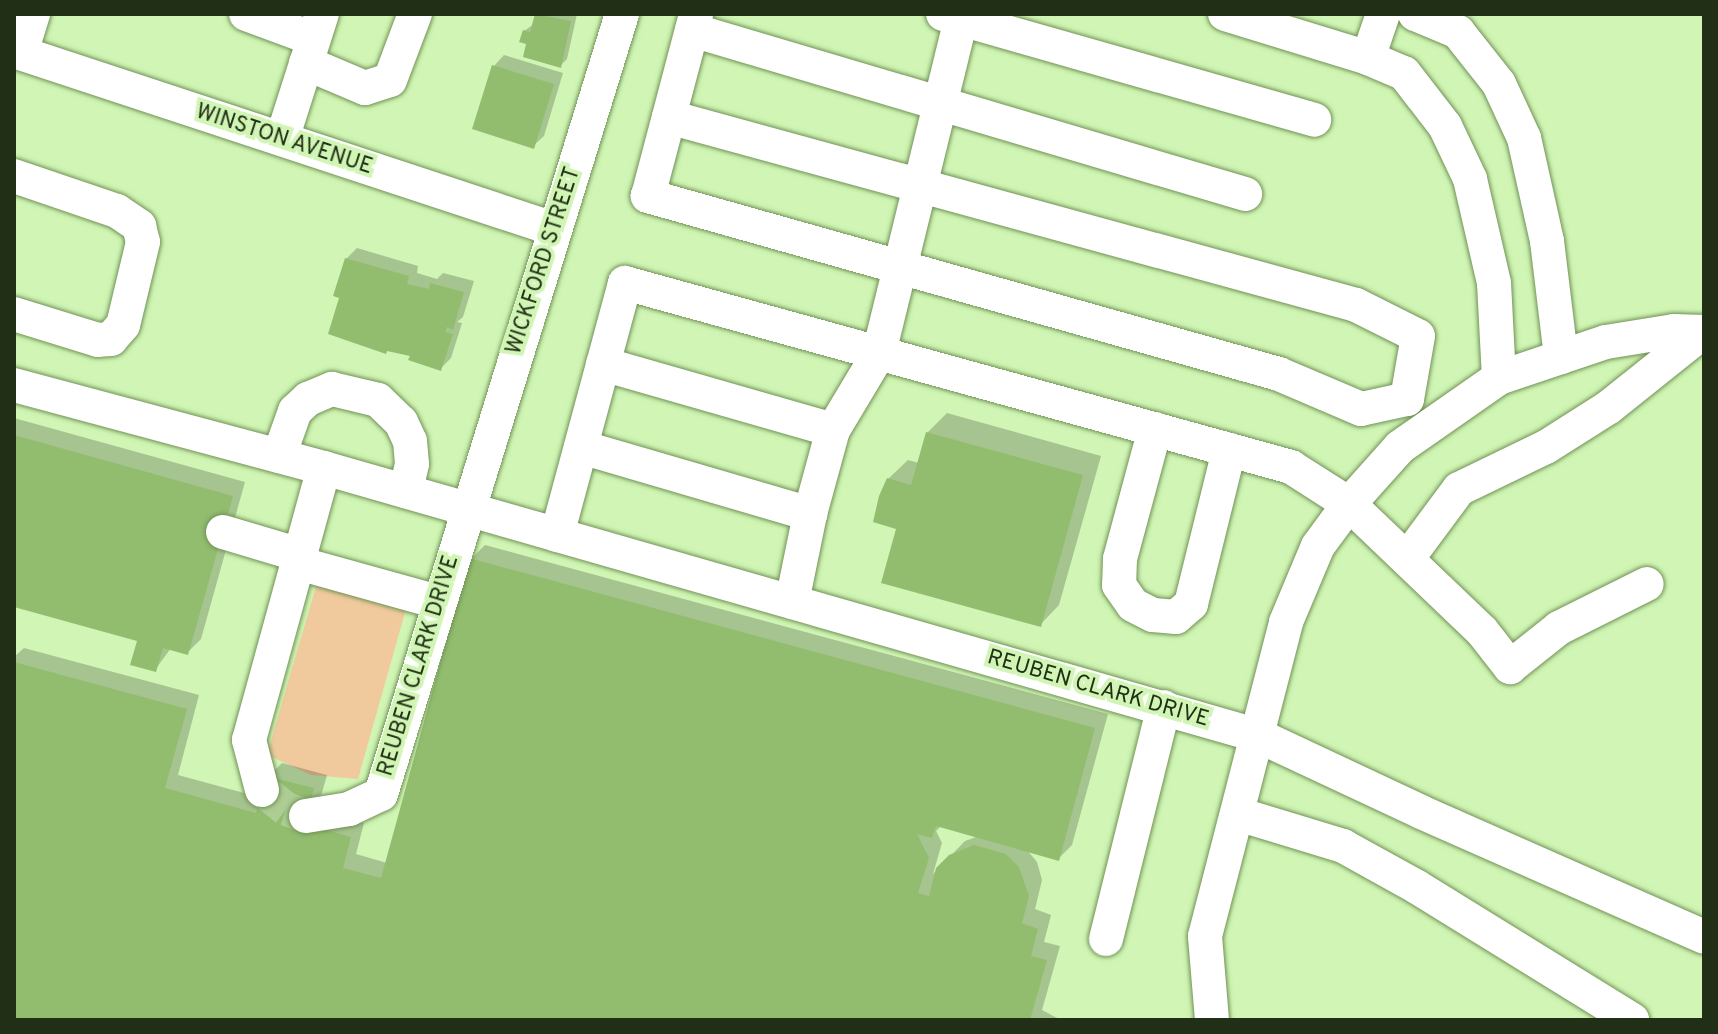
<!DOCTYPE html>
<style>
body{margin:0}
#map{position:relative;width:1718px;height:1034px;overflow:hidden;background:#d0f5b4;font-family:Overpass,sans-serif}
div>[style]{position:absolute}
[style*='--x']{left:calc(var(--x)*1px);top:calc(var(--y)*1px);width:calc(var(--w)*1px);rotate:calc(var(--a)*1deg)}
.green>*{inset:0;background:#f0ca9d}
.shadow>*{inset:0;background:#0003}
.building>*{inset:0;background:#92bd6e}
.minor-tunnel>*{height:34px;margin-top:-17px;transform-origin:0;background:repeating-linear-gradient(90deg,#adcd94 0 34px,transparent 0 51px)}
.roads{filter:drop-shadow(0 0 2px #719256) drop-shadow(0 0 2px #719256)}
.minor>*{height:34px;margin:-17px;padding:0 17px;transform-origin:17px;border-radius:17px;background:#fff}
span{translate:-50% -50%;white-space:nowrap;text-align:center;line-height:1.15;-webkit-text-stroke:8px #d0f5b4;paint-order:stroke}
.street-label{font-size:22px;color:#212f16}
.frame{position:absolute;inset:0;border:16px solid #212f16;pointer-events:none}
</style>
<div id="map">
<div class="green">
<i style="clip-path:polygon(318px 580px,406px 609px,358px 779px,311px 775px,270px 756px,268px 751px)"></i>
</div>
<div class="shadow">
<i style="clip-path:polygon(537px 14px,577px 14px,567px 59px,560px 66px,528px 43px,524px 31px,534px 24px)"></i>
<i style="clip-path:polygon(504px 55px,563px 73px,544px 136px,533px 146px,494px 66px)"></i>
<i style="clip-path:polygon(357px 248px,418px 266px,417px 273px,437px 279px,443px 273px,474px 281px,463px 317px,457px 322px,462px 323px,451px 358px,441px 368px,412px 355px,342px 296px,346px 259px)"></i>
<i style="clip-path:polygon(947px 413px,1101px 456px,1059px 605px,1040px 625px,898px 527px,888px 479px,908px 460px,919px 463px,927px 433px)"></i>
<i style="clip-path:polygon(14px 418px,245px 482px,201px 639px,187px 653px,171px 648px,155px 670px,140px 640px,14px 605px)"></i>
<i style="clip-path:polygon(evenodd,485px 545px,1108px 714px,1072px 845px,1058px 859px,1027px 850px,1037px 862px,1042px 880px,1035px 909px,1051px 915px,1044px 942px,1060px 946px,1042px 1010px,1061px 1020px,14px 1020px,14px 657px,24px 648px,199px 695px,178px 775px,262px 798px,268px 777px,282px 763px,327px 775px,317px 810px,364px 823px,356px 854px,387px 863px,471px 559px,485px 545px,942px 825px,979px 836px,965px 841px,933px 874px,942px 843px,936px 831px,942px 825px)"></i>
</div>
<div class="building">
<i style="clip-path:polygon(535px 14px,571px 21px,561px 68px,523px 57px,526px 44px,519px 42px,523px 30px,530px 32px)"></i>
<i style="clip-path:polygon(492px 65px,554px 84px,534px 149px,472px 129px)"></i>
<i style="clip-path:polygon(345px 258px,409px 276px,407px 284px,429px 289px,430px 283px,464px 292px,453px 330px,447px 327px,445px 332px,453px 334px,441px 371px,408px 360px,410px 356px,387px 351px,386px 354px,328px 334px,339px 298px,333px 296px)"></i>
<i style="clip-path:polygon(926px 432px,1083px 475px,1041px 627px,881px 583px,896px 529px,873px 522px,879px 496px,887px 478px,911px 485px)"></i>
<i style="clip-path:polygon(14px 435px,233px 496px,188px 655px,163px 648px,156px 672px,130px 665px,137px 641px,14px 607px)"></i>
<i style="clip-path:polygon(469px 558px,1095px 728px,1059px 861px,936px 826px,932px 838px,917px 834px,929px 858px,918px 893px,929px 896px,936px 868px,949px 855px,974px 845px,1006px 854px,1019px 867px,1029px 896px,1022px 923px,1038px 929px,1031px 956px,1047px 960px,1030px 1020px,14px 1020px,14px 662px,187px 709px,165px 788px,256px 813px,266px 776px,314px 788px,304px 824px,351px 837px,343px 868px,381px 878px)"></i>
</div>
<div class="minor-tunnel">
<i style="--x:262;--y:790;--w:31;--a:38"></i>
<i style="--x:286;--y:809;--w:21;--a:19"></i>
</div>
<div class="roads">
<div class="minor">
<i style="--x:246;--y:14;--w:72;--a:20.2"></i>
<i style="--x:943;--y:14;--w:386;--a:15.9"></i>
<i style="--x:1225;--y:14;--w:150;--a:17.1"></i>
<i style="--x:1368;--y:58;--w:39;--a:23"></i>
<i style="--x:1404;--y:73;--w:67;--a:52.3"></i>
<i style="--x:1445;--y:126;--w:59;--a:64.7"></i>
<i style="--x:1470;--y:179;--w:107;--a:77"></i>
<i style="--x:1494;--y:283;--w:95;--a:87"></i>
<i style="--x:1415;--y:14;--w:47;--a:22.7"></i>
<i style="--x:1458;--y:32;--w:66;--a:51.7"></i>
<i style="--x:1499;--y:84;--w:60;--a:65.2"></i>
<i style="--x:1524;--y:138;--w:106;--a:77.4"></i>
<i style="--x:1547;--y:241;--w:117;--a:83.1"></i>
<i style="--x:692;--y:30;--w:577;--a:16.52"></i>
<i style="--x:14;--y:51;--w:569;--a:18.24"></i>
<i style="--x:21;--y:53;--w:41;--a:-72.9"></i>
<i style="--x:1368;--y:58;--w:46;--a:-71.2"></i>
<i style="--x:306;--y:63;--w:64;--a:23"></i>
<i style="--x:365;--y:88;--w:26;--a:-18"></i>
<i style="--x:390;--y:80;--w:71;--a:-69.3"></i>
<i style="--x:669;--y:117;--w:712;--a:15.3"></i>
<i style="--x:1356;--y:305;--w:69;--a:26.6"></i>
<i style="--x:1418;--y:336;--w:64;--a:99.9"></i>
<i style="--x:1407;--y:399;--w:47;--a:167.7"></i>
<i style="--x:1361;--y:409;--w:89;--a:-156.9"></i>
<i style="--x:1279;--y:374;--w:656;--a:-164.25"></i>
<i style="--x:648;--y:196;--w:188;--a:-75.2"></i>
<i style="--x:282;--y:139;--w:131;--a:-72.3"></i>
<i style="--x:14;--y:176;--w:109;--a:18.8"></i>
<i style="--x:117;--y:211;--w:27;--a:34"></i>
<i style="--x:139;--y:226;--w:16;--a:76"></i>
<i style="--x:143;--y:242;--w:85;--a:103.5"></i>
<i style="--x:123;--y:325;--w:18;--a:131"></i>
<i style="--x:111;--y:339;--w:13;--a:176"></i>
<i style="--x:98;--y:340;--w:88;--a:-162.8"></i>
<i style="--x:603;--y:364;--w:239;--a:16"></i>
<i style="--x:14;--y:385;--w:321;--a:15"></i>
<i style="--x:324;--y:468;--w:973;--a:15.99"></i>
<i style="--x:1259;--y:736;--w:179;--a:25.1"></i>
<i style="--x:1421;--y:812;--w:309;--a:23.8"></i>
<i style="--x:1155;--y:429;--w:135;--a:105.1"></i>
<i style="--x:1120;--y:559;--w:26;--a:92"></i>
<i style="--x:1119;--y:585;--w:24;--a:55"></i>
<i style="--x:1133;--y:605;--w:22;--a:27"></i>
<i style="--x:1153;--y:615;--w:23;--a:5"></i>
<i style="--x:1176;--y:617;--w:20;--a:-41"></i>
<i style="--x:1191;--y:604;--w:159;--a:-76.1"></i>
<i style="--x:581;--y:447;--w:239;--a:16.3"></i>
<i style="--x:279;--y:456;--w:48;--a:-70.4"></i>
<i style="--x:295;--y:411;--w:18;--a:-43"></i>
<i style="--x:308;--y:399;--w:26;--a:-23"></i>
<i style="--x:332;--y:389;--w:47;--a:13.4"></i>
<i style="--x:378;--y:400;--w:32;--a:44"></i>
<i style="--x:401;--y:422;--w:21;--a:65"></i>
<i style="--x:410;--y:441;--w:23;--a:85"></i>
<i style="--x:412;--y:464;--w:28;--a:103"></i>
<i style="--x:223;--y:532;--w:80;--a:16.6"></i>
<i style="--x:557;--y:535;--w:261;--a:-74.9"></i>
<i style="--x:625;--y:283;--w:691;--a:15.44"></i>
<i style="--x:1291;--y:467;--w:69;--a:32.5"></i>
<i style="--x:1349;--y:504;--w:184;--a:43.7"></i>
<i style="--x:1482;--y:631;--w:46;--a:52.1"></i>
<i style="--x:1510;--y:667;--w:63;--a:-38.5"></i>
<i style="--x:1559;--y:628;--w:98;--a:-26.6"></i>
<i style="--x:1407;--y:559;--w:87;--a:-53.4"></i>
<i style="--x:1459;--y:489;--w:97;--a:-25.8"></i>
<i style="--x:1546;--y:447;--w:75;--a:-32.4"></i>
<i style="--x:1609;--y:407;--w:120;--a:-38.6"></i>
<i style="--x:298;--y:563;--w:145;--a:15.6"></i>
<i style="--x:792;--y:602;--w:90;--a:-78.4"></i>
<i style="--x:810;--y:514;--w:87;--a:-74.7"></i>
<i style="--x:833;--y:430;--w:90;--a:-59.1"></i>
<i style="--x:879;--y:353;--w:344;--a:-76.2"></i>
<i style="--x:262;--y:790;--w:52;--a:-104.6"></i>
<i style="--x:249;--y:740;--w:282;--a:-74.6"></i>
<i style="--x:1238;--y:814;--w:110;--a:16.9"></i>
<i style="--x:1343;--y:846;--w:85;--a:29"></i>
<i style="--x:1417;--y:887;--w:253;--a:31.7"></i>
<i style="--x:306;--y:816;--w:44;--a:-9.2"></i>
<i style="--x:349;--y:809;--w:35;--a:-25"></i>
<i style="--x:381;--y:794;--w:816;--a:-72.83"></i>
<i style="--x:1106;--y:939;--w:239;--a:-76"></i>
<i style="--x:1212;--y:1020;--w:84;--a:-94.8"></i>
<i style="--x:1205;--y:936;--w:324;--a:-75.5"></i>
<i style="--x:1286;--y:622;--w:82;--a:-67.2"></i>
<i style="--x:1318;--y:546;--w:52;--a:-53.6"></i>
<i style="--x:1349;--y:504;--w:76;--a:-48.2"></i>
<i style="--x:1400;--y:447;--w:121;--a:-34.9"></i>
<i style="--x:1499;--y:378;--w:113;--a:-18.6"></i>
<i style="--x:1606;--y:342;--w:69;--a:-9.2"></i>
<i style="--x:1674;--y:331;--w:30;--a:2"></i>
</div>
</div>
<div class="street-label">
<span style="left:284px;top:140px;rotate:18deg">WINSTON AVENUE</span>
<span style="left:544px;top:261px;rotate:-72deg">WICKFORD STREET</span>
<span style="left:419px;top:666px;rotate:-73deg">REUBEN CLARK DRIVE</span>
<span style="left:1098px;top:689px;rotate:16deg">REUBEN CLARK DRIVE</span>
</div>
<div class="frame"></div>
</div>
